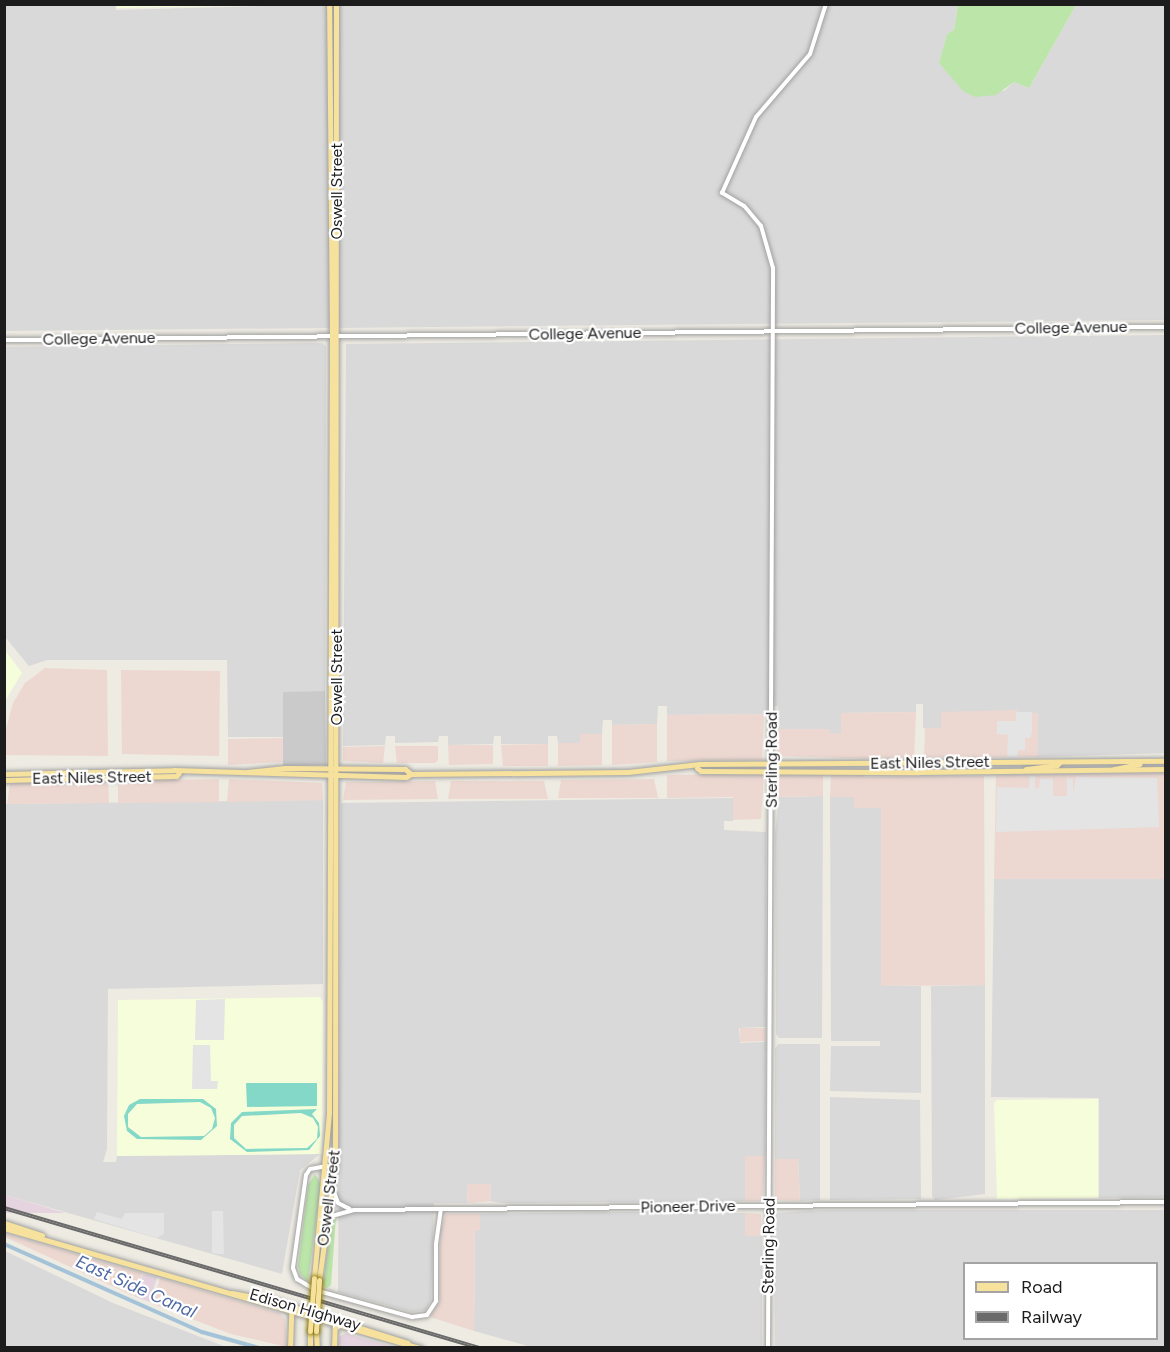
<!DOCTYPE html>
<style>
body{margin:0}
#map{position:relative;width:1170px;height:1352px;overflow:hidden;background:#edebe2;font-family:Figtree,sans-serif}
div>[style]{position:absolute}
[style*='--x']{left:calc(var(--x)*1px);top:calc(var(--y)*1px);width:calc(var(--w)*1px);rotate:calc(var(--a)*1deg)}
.residential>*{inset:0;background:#dad9d9}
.commercial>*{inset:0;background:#edd8d1}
.industrial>*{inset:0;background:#e5d4df}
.education>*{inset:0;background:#f6fdda}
.religious>*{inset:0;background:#cacaca}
.grass>*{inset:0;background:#bbe5a9}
.pitch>*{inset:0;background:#83d8c7}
.parking>*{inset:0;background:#e4e4e4}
.canal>*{height:4px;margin:-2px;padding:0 2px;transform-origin:2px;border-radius:2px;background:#a4c3d8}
.roads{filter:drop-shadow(0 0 2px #a0a0a0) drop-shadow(0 0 2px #a0a0a0)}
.minor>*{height:4px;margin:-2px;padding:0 2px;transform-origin:2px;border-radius:2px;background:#fff}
.major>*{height:5px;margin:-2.5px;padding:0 2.5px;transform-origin:2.5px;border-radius:2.5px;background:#f6e19d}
.rail>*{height:4px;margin-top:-2px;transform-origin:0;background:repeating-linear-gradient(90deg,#fff 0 4.5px,#6a6a6a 0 9px);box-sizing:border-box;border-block:2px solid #6a6a6a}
.bridges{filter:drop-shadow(0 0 2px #8b7908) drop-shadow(0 0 2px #8b7908)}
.major-bridge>*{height:5px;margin:-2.5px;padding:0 2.5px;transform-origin:2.5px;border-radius:2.5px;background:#f6e19d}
span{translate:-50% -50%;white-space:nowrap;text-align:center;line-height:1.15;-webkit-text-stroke:4.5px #fff;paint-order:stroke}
.street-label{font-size:16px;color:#1c1c1c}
.water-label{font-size:18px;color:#4e69a5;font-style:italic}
.frame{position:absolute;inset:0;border:6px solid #1c1c1c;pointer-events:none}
.legend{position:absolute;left:963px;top:1262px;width:195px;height:78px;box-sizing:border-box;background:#fff;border:2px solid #a4a4a4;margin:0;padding:8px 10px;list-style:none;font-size:18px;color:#1c1c1c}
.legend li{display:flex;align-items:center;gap:12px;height:30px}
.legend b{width:30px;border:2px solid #a4a4a4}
</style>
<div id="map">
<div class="residential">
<i style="clip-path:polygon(115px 4px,116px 10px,342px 4px,958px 5px,954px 30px,947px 34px,939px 63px,1004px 91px,1014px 82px,1029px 88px,1076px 5px,1165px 5px,1165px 320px,5px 331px,4px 5px)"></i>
<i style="clip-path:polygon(1165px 335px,1165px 753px,1038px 757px,1038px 713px,941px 712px,941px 728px,923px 728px,923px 704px,916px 704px,916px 712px,841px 713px,841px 733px,829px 733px,829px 729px,777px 729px,778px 706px,768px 706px,768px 714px,667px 715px,667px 706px,658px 706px,657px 724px,612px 725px,612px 720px,603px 720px,602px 734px,580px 734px,580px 743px,558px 743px,557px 736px,548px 736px,548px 744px,501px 744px,501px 736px,494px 736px,493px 744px,448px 745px,448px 736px,439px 736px,438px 742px,395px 743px,395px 736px,386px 736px,385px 745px,343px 746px,346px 344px)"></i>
<i style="clip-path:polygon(322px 343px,326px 346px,325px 691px,283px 693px,283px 737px,228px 737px,227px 660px,47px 660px,29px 666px,5px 637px,4px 347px)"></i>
<i style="clip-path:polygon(823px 796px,822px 1038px,779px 1038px,776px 1034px,775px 833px,779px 797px)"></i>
<i style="clip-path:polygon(830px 797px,855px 797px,855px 808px,881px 807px,881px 986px,921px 986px,921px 1093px,830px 1091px,831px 1046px,880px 1046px,880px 1041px,831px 1041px)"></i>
<i style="clip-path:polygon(733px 798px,733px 821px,724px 821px,724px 830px,766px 832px,766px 1027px,739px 1028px,740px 1043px,766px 1042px,765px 1156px,745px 1157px,745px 1201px,501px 1203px,490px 1201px,491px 1184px,468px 1185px,467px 1203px,434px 1203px,431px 1299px,426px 1310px,412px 1312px,338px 1292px,341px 803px)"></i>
<i style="clip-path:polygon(323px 800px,323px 984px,108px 989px,107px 1149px,103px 1162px,116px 1162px,117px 1156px,320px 1154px,300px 1170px,282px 1274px,5px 1195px,5px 804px)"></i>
<i style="clip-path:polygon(994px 879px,1165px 879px,1165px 1197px,1099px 1198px,1099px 1098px,991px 1097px)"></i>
<i style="clip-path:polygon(985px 985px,985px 1194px,935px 1200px,932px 1196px,931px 986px)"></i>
<i style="clip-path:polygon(778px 1044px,820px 1044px,820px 1200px,800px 1201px,798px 1159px,775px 1159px,775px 1049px)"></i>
<i style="clip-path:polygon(830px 1097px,920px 1100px,921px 1199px,830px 1200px)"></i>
<i style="clip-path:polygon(evenodd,825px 1210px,1165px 1210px,1165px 1347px,775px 1347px,774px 1213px,825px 1210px,964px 1264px,1156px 1264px,1156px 1338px,964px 1338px,964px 1264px)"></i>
<i style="clip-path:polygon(626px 1212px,745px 1213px,745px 1236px,762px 1236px,762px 1347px,531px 1347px,474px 1331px,475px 1230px,480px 1230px,480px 1214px)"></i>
<i style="clip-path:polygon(5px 1251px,113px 1303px,226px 1347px,5px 1347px)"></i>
</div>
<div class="commercial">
<i style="clip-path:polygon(45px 668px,107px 670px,108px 756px,6px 755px,6px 729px,13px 703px,25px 683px)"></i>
<i style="clip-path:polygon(121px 670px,220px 671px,219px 756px,122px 754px)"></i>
<i style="clip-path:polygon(1017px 710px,1018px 713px,1038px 713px,1038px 757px,924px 757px,925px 728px,941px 728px,941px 712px)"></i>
<i style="clip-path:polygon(916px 712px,914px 760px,777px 756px,777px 729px,829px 729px,830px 733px,841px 733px,841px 713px)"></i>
<i style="clip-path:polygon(764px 714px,762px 760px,667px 761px,667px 715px)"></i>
<i style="clip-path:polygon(657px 724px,657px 762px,612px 765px,612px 725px)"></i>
<i style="clip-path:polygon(580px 734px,602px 734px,602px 765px,558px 766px,558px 743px,580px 743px)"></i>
<i style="clip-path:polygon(284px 738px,283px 762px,228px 765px,228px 739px)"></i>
<i style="clip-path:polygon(548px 744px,548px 766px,503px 766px,501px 745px)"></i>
<i style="clip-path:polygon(448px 745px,493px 745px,493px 764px,449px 765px)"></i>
<i style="clip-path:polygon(385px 746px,383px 763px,343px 761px,343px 747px)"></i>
<i style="clip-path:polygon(395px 746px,438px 746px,438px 760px,435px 763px,397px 763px)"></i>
<i style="clip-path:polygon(831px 773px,865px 773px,865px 777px,984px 776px,985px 985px,881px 986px,881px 808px,854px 808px,854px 797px,830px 797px)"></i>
<i style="clip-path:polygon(1165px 773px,1165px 879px,994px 879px,996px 775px)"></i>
<i style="clip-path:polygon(764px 774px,761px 819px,733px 820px,733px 797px,667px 798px,667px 775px)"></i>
<i style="clip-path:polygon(779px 775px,823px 775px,823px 796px,779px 797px)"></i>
<i style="clip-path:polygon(219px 779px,219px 802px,118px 803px,118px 781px)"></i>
<i style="clip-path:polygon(229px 779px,322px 783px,323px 800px,227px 802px)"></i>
<i style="clip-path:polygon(654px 779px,658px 798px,558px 798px,561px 780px)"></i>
<i style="clip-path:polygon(38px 781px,108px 780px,109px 803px,7px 804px,10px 784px)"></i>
<i style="clip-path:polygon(435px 781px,438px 799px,343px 800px,346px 782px)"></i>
<i style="clip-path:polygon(451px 781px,544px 781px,548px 799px,448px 799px)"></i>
<i style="clip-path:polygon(740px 1028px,766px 1028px,766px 1041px,740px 1042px)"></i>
<i style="clip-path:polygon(745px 1156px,765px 1156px,763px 1201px,745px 1201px)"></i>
<i style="clip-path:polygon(775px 1159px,798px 1159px,800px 1201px,775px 1200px)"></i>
<i style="clip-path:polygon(468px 1184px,491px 1184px,490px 1201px,467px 1203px)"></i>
<i style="clip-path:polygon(745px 1213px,761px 1214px,762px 1236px,745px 1236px)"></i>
<i style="clip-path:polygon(446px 1214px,480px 1214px,480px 1230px,475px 1231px,474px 1331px,430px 1317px,440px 1301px,440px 1233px)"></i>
<i style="clip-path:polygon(4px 1233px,142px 1273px,136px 1297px,5px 1237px)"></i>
<i style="clip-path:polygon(160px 1278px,279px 1313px,285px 1319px,287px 1347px,231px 1334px,153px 1304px)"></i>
</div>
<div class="industrial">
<i style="clip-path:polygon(5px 1195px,65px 1213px,5px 1213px)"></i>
<i style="clip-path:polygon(143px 1274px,157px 1277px,150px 1302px,136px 1297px)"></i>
<i style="clip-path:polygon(346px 1333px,361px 1338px,394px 1347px,338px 1347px,339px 1337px)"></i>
</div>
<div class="education">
<i style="clip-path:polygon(323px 4px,117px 8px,117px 4px)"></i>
<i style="clip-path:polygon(5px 650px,22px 673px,5px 701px,4px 650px)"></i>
<i style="clip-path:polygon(320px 997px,323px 1002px,322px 1154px,117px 1156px,118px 1000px)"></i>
<i style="clip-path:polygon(1098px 1099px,1098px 1198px,997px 1199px,994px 1103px,997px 1100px)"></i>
</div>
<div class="religious">
<i style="clip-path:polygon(325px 691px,326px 765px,283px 766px,283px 692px)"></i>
</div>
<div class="grass">
<i style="clip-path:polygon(958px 5px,958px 4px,1076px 5px,1029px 88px,1014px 82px,996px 95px,975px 97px,963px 91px,939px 63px,947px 34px,954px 30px)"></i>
<i style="clip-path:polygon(315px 1174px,321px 1184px,308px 1282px,300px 1274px,298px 1266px,308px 1185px)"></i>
<i style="clip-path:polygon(336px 1217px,331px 1285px,327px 1288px,323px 1286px,331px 1219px)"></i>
</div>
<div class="pitch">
<i style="clip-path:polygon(246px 1083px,317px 1083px,317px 1106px,247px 1107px)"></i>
<i style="clip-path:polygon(evenodd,140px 1099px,203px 1099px,216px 1109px,217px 1126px,201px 1140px,137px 1139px,127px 1131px,124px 1116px,129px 1105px,140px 1099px,200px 1102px,211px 1108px,215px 1118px,212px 1129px,204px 1136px,141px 1137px,128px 1127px,128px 1114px,137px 1104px,200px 1102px)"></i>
<i style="clip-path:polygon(evenodd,317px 1109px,312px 1114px,319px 1123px,320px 1136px,309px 1150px,247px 1152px,230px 1139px,231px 1123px,242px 1112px,317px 1109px,301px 1113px,313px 1118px,318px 1127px,317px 1139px,307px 1148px,246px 1149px,234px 1138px,234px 1125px,242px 1116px,301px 1113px)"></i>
</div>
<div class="parking">
<i style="clip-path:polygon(1016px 712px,1032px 712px,1032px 732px,1030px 738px,1025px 738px,1025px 750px,1018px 750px,1018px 758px,1007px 758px,1008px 735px,997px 734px,997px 721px,1016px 721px)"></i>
<i style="clip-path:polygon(1030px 776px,1035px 776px,1035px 788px,1039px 789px,1040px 779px,1053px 779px,1053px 796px,1067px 796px,1067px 778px,1073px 779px,1073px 794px,1076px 777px,1157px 778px,1159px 827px,996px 832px,997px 787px,1029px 788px)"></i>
<i style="clip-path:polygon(225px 999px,224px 1040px,195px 1040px,196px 1000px)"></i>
<i style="clip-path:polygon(193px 1045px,210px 1045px,211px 1081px,218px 1081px,217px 1089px,192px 1089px)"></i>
<i style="clip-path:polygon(223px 1211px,224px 1254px,218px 1254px,212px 1253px,212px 1211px)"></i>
<i style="clip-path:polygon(97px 1212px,122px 1219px,125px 1213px,164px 1213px,164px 1234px,157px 1238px,94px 1219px)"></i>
</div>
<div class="canal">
<i style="--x:4;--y:1244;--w:217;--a:24"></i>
<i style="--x:202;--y:1332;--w:59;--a:15.7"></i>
</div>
<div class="roads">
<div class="minor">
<i style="--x:4;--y:340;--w:1162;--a:-0.64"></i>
<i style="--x:327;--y:1166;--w:17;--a:170"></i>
<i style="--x:310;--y:1169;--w:7;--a:124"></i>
<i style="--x:306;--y:1175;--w:94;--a:98"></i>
<i style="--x:293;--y:1268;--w:12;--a:70"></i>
<i style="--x:297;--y:1279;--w:21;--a:31"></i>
<i style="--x:315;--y:1290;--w:101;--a:15.6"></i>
<i style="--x:412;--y:1317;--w:15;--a:-8"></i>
<i style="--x:427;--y:1315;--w:17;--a:-57"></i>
<i style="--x:436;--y:1301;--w:57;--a:-90"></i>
<i style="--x:436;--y:1244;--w:35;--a:-82"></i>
<i style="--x:332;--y:1187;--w:17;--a:69"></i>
<i style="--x:338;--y:1203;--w:13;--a:27"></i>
<i style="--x:328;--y:1217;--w:27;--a:-15"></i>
<i style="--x:354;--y:1210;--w:812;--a:-0.56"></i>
<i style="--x:768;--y:1348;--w:1080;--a:-89.73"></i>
<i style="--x:773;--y:268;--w:44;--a:-105.9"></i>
<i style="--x:761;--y:226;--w:26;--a:-130"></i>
<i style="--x:744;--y:206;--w:26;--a:-149"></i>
<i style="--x:722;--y:193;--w:83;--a:-65.9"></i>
<i style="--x:756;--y:117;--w:83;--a:-49.4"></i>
<i style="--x:810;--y:54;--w:52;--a:-72.3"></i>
</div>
<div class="major">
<i style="--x:697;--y:768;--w:5;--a:37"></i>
<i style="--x:701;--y:771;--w:218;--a:0.3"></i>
<i style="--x:919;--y:772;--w:247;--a:-0.7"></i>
<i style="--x:1026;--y:769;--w:31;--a:-7"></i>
<i style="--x:1057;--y:765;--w:4;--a:-45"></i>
<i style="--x:1114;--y:769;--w:26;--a:-11"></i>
<i style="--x:247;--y:772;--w:38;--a:-6"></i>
<i style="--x:285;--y:768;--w:120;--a:0.5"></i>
<i style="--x:405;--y:769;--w:8;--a:40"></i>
<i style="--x:4;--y:774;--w:170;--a:-1.3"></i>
<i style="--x:174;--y:770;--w:232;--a:1.7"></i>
<i style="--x:406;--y:777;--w:6;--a:-31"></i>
<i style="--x:411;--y:774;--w:217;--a:-0.5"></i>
<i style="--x:628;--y:772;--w:72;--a:-6.3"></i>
<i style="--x:700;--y:764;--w:466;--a:-0.4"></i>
<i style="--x:4;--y:780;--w:172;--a:-1.3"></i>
<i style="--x:176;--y:776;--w:4;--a:-45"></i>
<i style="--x:4;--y:1223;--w:40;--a:18"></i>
<i style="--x:4;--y:1228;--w:434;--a:16.1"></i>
<i style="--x:314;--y:1278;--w:167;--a:-84.8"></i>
<i style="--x:329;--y:1112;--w:775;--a:-89.78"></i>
<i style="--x:332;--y:337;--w:333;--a:-90.5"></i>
<i style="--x:319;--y:1280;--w:116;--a:-82.1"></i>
<i style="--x:335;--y:1165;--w:1161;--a:-89.95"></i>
<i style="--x:232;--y:1293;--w:43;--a:10.8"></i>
<i style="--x:274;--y:1301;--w:140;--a:17.4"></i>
<i style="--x:310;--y:1331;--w:17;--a:90"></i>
<i style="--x:316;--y:1331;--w:17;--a:87"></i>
<i style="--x:290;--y:1348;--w:38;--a:-88"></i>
<i style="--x:334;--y:1348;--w:26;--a:-88"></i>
</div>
</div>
<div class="rail">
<i style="--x:4;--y:1208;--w:497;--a:16.4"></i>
</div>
<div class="bridges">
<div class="major-bridge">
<i style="--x:310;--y:1331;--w:53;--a:-85.7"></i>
<i style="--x:316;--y:1331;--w:51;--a:-86.6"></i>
</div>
</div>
<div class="street-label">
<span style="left:337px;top:191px;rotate:-90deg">Oswell Street</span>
<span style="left:1071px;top:328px;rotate:-1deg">College Avenue</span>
<span style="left:585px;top:334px;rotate:-1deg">College Avenue</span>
<span style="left:99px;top:339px;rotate:-1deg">College Avenue</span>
<span style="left:337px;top:677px;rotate:-90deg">Oswell Street</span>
<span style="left:772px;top:760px;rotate:-90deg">Sterling Road</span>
<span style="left:930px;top:763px;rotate:-1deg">East Niles Street</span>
<span style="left:92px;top:778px;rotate:-1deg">East Niles Street</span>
<span style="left:329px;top:1198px;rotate:-83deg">Oswell Street</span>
<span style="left:688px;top:1207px;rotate:-1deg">Pioneer Drive</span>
<span style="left:769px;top:1246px;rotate:-89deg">Sterling Road</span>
<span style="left:305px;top:1310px;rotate:16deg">Edison Highway</span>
</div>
<div class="water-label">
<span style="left:136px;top:1287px;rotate:24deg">East Side Canal</span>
</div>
<div class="frame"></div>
<ul class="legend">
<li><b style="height:8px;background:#f6e19d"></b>Road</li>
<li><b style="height:8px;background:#6a6a6a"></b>Railway</li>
</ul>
</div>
